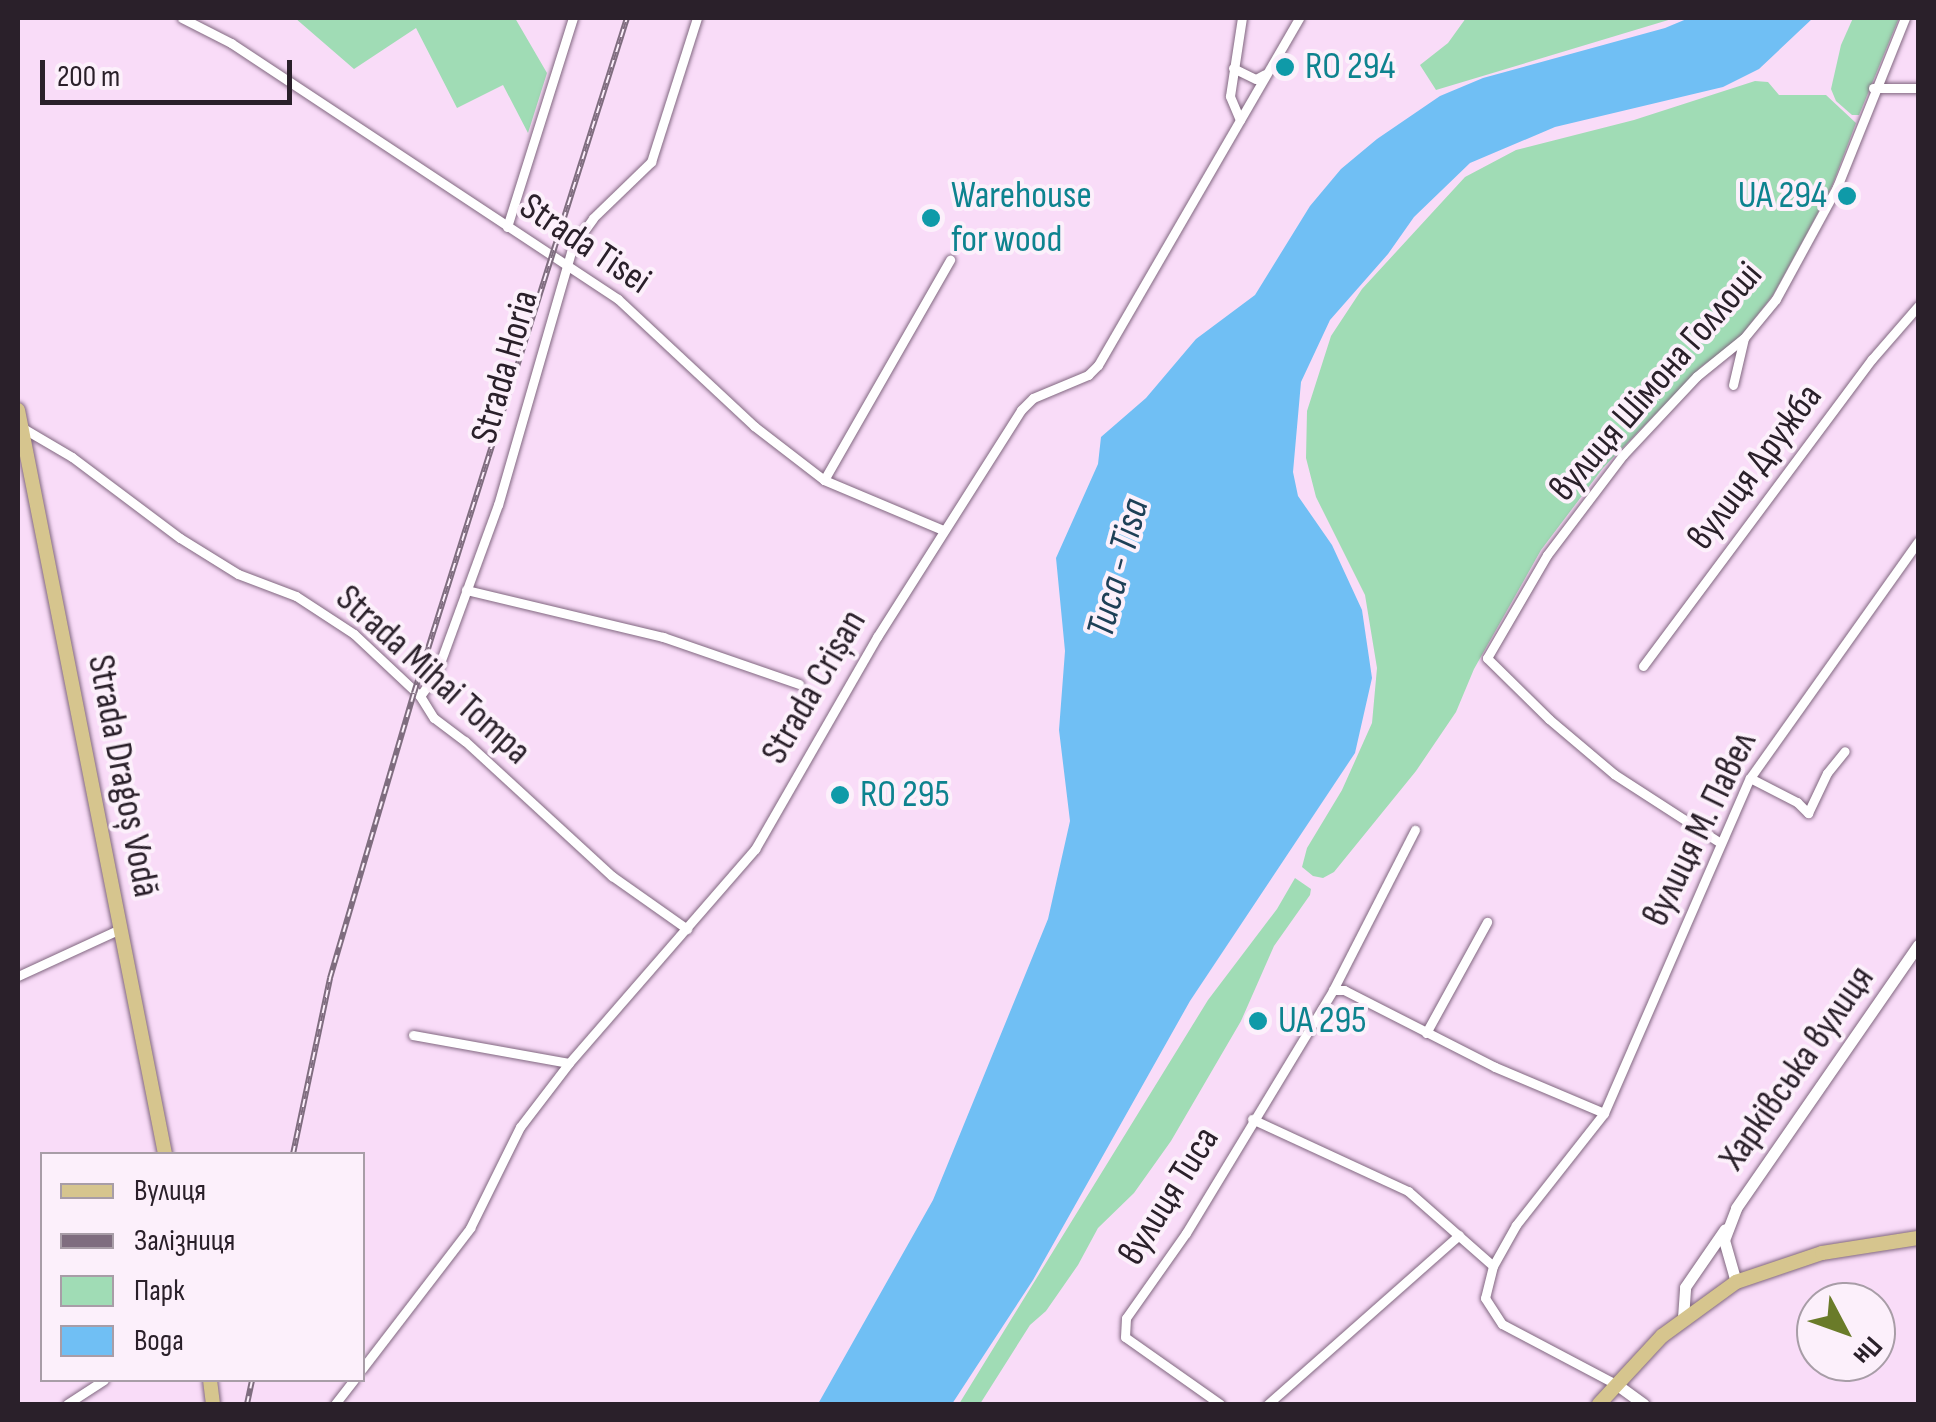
<!DOCTYPE html>
<meta charset="utf-8">
<style>
body{margin:0}
#map{position:relative;width:1936px;height:1422px;overflow:hidden;background:#f9dcf8;font-family:"Sofia Sans Condensed",sans-serif}
div>[style]{position:absolute}
[style*='--x']{left:calc(var(--x)*1px);top:calc(var(--y)*1px);width:calc(var(--w)*1px);rotate:calc(var(--a)*1deg)}
.green>*{inset:0;background:#a0dcb5}
.water>*{inset:0;background:#70bff4}
.roads{filter:drop-shadow(0 0 2px #816780) drop-shadow(0 0 2px #816780)}
.minor>*{height:9px;margin:-4.5px;padding:0 4.5px;transform-origin:4.5px;border-radius:4.5px;background:#fff}
.tertiary>*{height:11px;margin:-5.5px;padding:0 5.5px;transform-origin:5.5px;border-radius:5.5px;background:#fff}
.primary>*{height:14px;margin:-7px;padding:0 7px;transform-origin:7px;border-radius:7px;background:#d6c58e}
.rail>*{height:6px;margin-top:-3px;transform-origin:0;background:repeating-linear-gradient(90deg,#fcf0fb 0 8px,#7f6d7f 0 16px);box-sizing:border-box;border-block:2px solid #7f6d7f}
.dots>*{width:28px;height:28px;translate:-50% -50%;box-sizing:border-box;border:5px solid #fcf0fb;border-radius:50%}
span{translate:-50% -50%;white-space:nowrap;text-align:center;line-height:1.15;-webkit-text-stroke:8px #fcf0fb;paint-order:stroke}
.culture-label{font-size:38px;color:#0d838f}
.left{translate:0 -50%;text-align:left}
.right{translate:-100% -50%;text-align:right}
.street-label{font-size:38px;color:#2a202a}
.water-label{font-size:40px;color:#1e4057;font-style:italic}
.frame{position:absolute;inset:0;border:20px solid #2a202a;pointer-events:none}
.legend{position:absolute;left:40px;top:1152px;width:325px;height:230px;box-sizing:border-box;background:#fcf0fb;border:2px solid #a89da7;margin:0;padding:12px 18px;list-style:none;font-size:30px;color:#2a202a}
.legend li{display:flex;align-items:center;gap:20px;height:50px}
.legend b{width:50px;border:2px solid #a89da7}
.north{position:absolute;left:1796px;top:1282px;width:100px;height:100px;box-sizing:border-box;background:#fcf0fb;border:2px solid #a89da7;border-radius:50%;rotate:131deg;font-size:28px;font-weight:700;line-height:40px;text-align:center;color:#2a202a}
.north::after{content:'';display:block;margin:auto;width:35px;height:45px;background:#6a7b29;clip-path:polygon(50% 0,100% 100%,50% 72%,0 100%)}
.scale{position:absolute;left:40px;top:60px;width:252px;height:45px;box-sizing:border-box;border:5px solid #2a202a;border-top:0;padding-left:12px;font-size:30px;line-height:35px;white-space:nowrap;color:#2a202a;-webkit-text-stroke:8px #fcf0fb;paint-order:stroke}
</style>
<div id="map">
<div class="green">
<i style="clip-path:polygon(295px 18px,515px 18px,547px 73px,528px 133px,503px 85px,457px 108px,416px 28px,354px 69px)"></i>
<i style="clip-path:polygon(1466px 18px,1675px 18px,1436px 90px,1420px 65px,1448px 43px)"></i>
<i style="clip-path:polygon(1853px 18px,1899px 18px,1859px 115px,1852px 115px,1836px 101px,1831px 89px,1841px 45px)"></i>
<i style="clip-path:polygon(1755px 81px,1768px 82px,1779px 95px,1826px 95px,1856px 123px,1832px 186px,1806px 235px,1773px 295px,1736px 342px,1702px 366px,1603px 468px,1541px 550px,1474px 669px,1456px 712px,1416px 771px,1334px 872px,1323px 878px,1313px 876px,1302px 867px,1307px 848px,1342px 790px,1372px 723px,1377px 668px,1365px 595px,1316px 497px,1306px 458px,1307px 411px,1331px 336px,1362px 289px,1465px 177px,1516px 150px,1634px 120px)"></i>
<i style="clip-path:polygon(1295px 878px,1311px 889px,1310px 895px,1274px 946px,1241px 1021px,1171px 1141px,1134px 1193px,1098px 1228px,1078px 1265px,1046px 1311px,1030px 1325px,980px 1404px,959px 1404px,1208px 1000px,1277px 909px)"></i>
</div>
<div class="water">
<i style="clip-path:polygon(1689px 18px,1813px 18px,1759px 69px,1723px 87px,1555px 127px,1470px 163px,1414px 217px,1388px 254px,1330px 320px,1301px 382px,1293px 472px,1298px 496px,1332px 545px,1362px 610px,1372px 678px,1355px 753px,1190px 1001px,1033px 1280px,952px 1404px,818px 1404px,933px 1200px,1048px 919px,1070px 821px,1059px 730px,1065px 651px,1056px 558px,1098px 464px,1101px 437px,1146px 398px,1196px 339px,1255px 295px,1310px 206px,1341px 169px,1377px 139px,1440px 96px,1483px 78px,1665px 28px)"></i>
</div>
<div class="roads">
<div class="minor">
<i style="--x:182;--y:18;--w:55;--a:27"></i>
<i style="--x:231;--y:43;--w:464;--a:33.5"></i>
<i style="--x:618;--y:299;--w:186;--a:43"></i>
<i style="--x:754;--y:426;--w:88;--a:37.6"></i>
<i style="--x:824;--y:480;--w:129;--a:22.8"></i>
<i style="--x:1233;--y:68;--w:25;--a:26"></i>
<i style="--x:1256;--y:79;--w:10;--a:-29"></i>
<i style="--x:1873;--y:88;--w:45;--a:0"></i>
<i style="--x:1240;--y:120;--w:26;--a:-113"></i>
<i style="--x:1230;--y:96;--w:79;--a:-81.3"></i>
<i style="--x:507;--y:227;--w:219;--a:-72.5"></i>
<i style="--x:1733;--y:385;--w:48;--a:-76.8"></i>
<i style="--x:21;--y:427;--w:59;--a:30.5"></i>
<i style="--x:72;--y:457;--w:135;--a:36.9"></i>
<i style="--x:180;--y:538;--w:68;--a:31.8"></i>
<i style="--x:238;--y:574;--w:62;--a:20.8"></i>
<i style="--x:296;--y:596;--w:69;--a:33.2"></i>
<i style="--x:354;--y:634;--w:91;--a:43.2"></i>
<i style="--x:420;--y:696;--w:26;--a:58"></i>
<i style="--x:434;--y:718;--w:39;--a:37"></i>
<i style="--x:465;--y:741;--w:200;--a:42.6"></i>
<i style="--x:612;--y:876;--w:92;--a:35.2"></i>
<i style="--x:824;--y:480;--w:254;--a:-60.2"></i>
<i style="--x:466;--y:590;--w:203;--a:13.4"></i>
<i style="--x:663;--y:637;--w:144;--a:19.1"></i>
<i style="--x:1643;--y:666;--w:383;--a:-53.3"></i>
<i style="--x:1872;--y:359;--w:70;--a:-49"></i>
<i style="--x:420;--y:696;--w:27;--a:-54"></i>
<i style="--x:436;--y:674;--w:180;--a:-69.9"></i>
<i style="--x:498;--y:505;--w:270;--a:-73.9"></i>
<i style="--x:573;--y:246;--w:34;--a:-54"></i>
<i style="--x:593;--y:218;--w:81;--a:-44"></i>
<i style="--x:651;--y:162;--w:151;--a:-72.3"></i>
<i style="--x:1750;--y:778;--w:53;--a:27.1"></i>
<i style="--x:1797;--y:802;--w:16;--a:45"></i>
<i style="--x:1808;--y:813;--w:44;--a:-64.6"></i>
<i style="--x:1827;--y:773;--w:28;--a:-51"></i>
<i style="--x:1719;--y:842;--w:125;--a:-147.1"></i>
<i style="--x:1614;--y:774;--w:85;--a:-139.8"></i>
<i style="--x:1549;--y:719;--w:87;--a:-135.5"></i>
<i style="--x:1487;--y:658;--w:119;--a:-59.8"></i>
<i style="--x:1547;--y:555;--w:126;--a:-52.8"></i>
<i style="--x:1623;--y:455;--w:108;--a:-46.9"></i>
<i style="--x:1697;--y:376;--w:60;--a:-39"></i>
<i style="--x:1744;--y:338;--w:50;--a:-50.6"></i>
<i style="--x:1776;--y:299;--w:128;--a:-61.4"></i>
<i style="--x:1837;--y:187;--w:182;--a:-68.1"></i>
<i style="--x:18;--y:976;--w:112;--a:-24.7"></i>
<i style="--x:1333;--y:990;--w:11;--a:0"></i>
<i style="--x:1344;--y:990;--w:169;--a:27"></i>
<i style="--x:1495;--y:1067;--w:118;--a:22.9"></i>
<i style="--x:1426;--y:1033;--w:127;--a:-61.2"></i>
<i style="--x:413;--y:1035;--w:158;--a:10.2"></i>
<i style="--x:1252;--y:1119;--w:172;--a:24.8"></i>
<i style="--x:1408;--y:1191;--w:113;--a:41.4"></i>
<i style="--x:1493;--y:1266;--w:33;--a:104"></i>
<i style="--x:1485;--y:1298;--w:31;--a:57"></i>
<i style="--x:1502;--y:1324;--w:129;--a:27.8"></i>
<i style="--x:1493;--y:1266;--w:47;--a:-60.7"></i>
<i style="--x:1516;--y:1225;--w:142;--a:-51.8"></i>
<i style="--x:1604;--y:1113;--w:365;--a:-66.5"></i>
<i style="--x:1750;--y:778;--w:290;--a:-54.6"></i>
<i style="--x:362;--y:1369;--w:178;--a:-52.5"></i>
<i style="--x:470;--y:1228;--w:113;--a:-63.7"></i>
<i style="--x:520;--y:1127;--w:81;--a:-52.6"></i>
<i style="--x:569;--y:1063;--w:284;--a:-49"></i>
<i style="--x:755;--y:849;--w:245;--a:-60.1"></i>
<i style="--x:877;--y:637;--w:269;--a:-57.6"></i>
<i style="--x:1021;--y:410;--w:17;--a:-45"></i>
<i style="--x:1033;--y:398;--w:60;--a:-22.7"></i>
<i style="--x:1088;--y:375;--w:14;--a:-45"></i>
<i style="--x:1098;--y:365;--w:401;--a:-59.9"></i>
<i style="--x:67;--y:1404;--w:44;--a:-33"></i>
<i style="--x:335;--y:1404;--w:31;--a:-52"></i>
<i style="--x:1220;--y:1404;--w:116;--a:-144.8"></i>
<i style="--x:1125;--y:1337;--w:19;--a:-87"></i>
<i style="--x:1126;--y:1318;--w:104;--a:-54.8"></i>
<i style="--x:1186;--y:1233;--w:284;--a:-58.8"></i>
<i style="--x:1333;--y:990;--w:180;--a:-62.9"></i>
<i style="--x:1268;--y:1404;--w:255;--a:-41.5"></i>
</div>
<div class="tertiary">
<i style="--x:1736;--y:1282;--w:44;--a:-105.9"></i>
<i style="--x:1724;--y:1240;--w:34;--a:-69"></i>
<i style="--x:1736;--y:1208;--w:320;--a:-55.3"></i>
<i style="--x:1683;--y:1318;--w:31;--a:-86"></i>
<i style="--x:1685;--y:1287;--w:70;--a:-55.4"></i>
<i style="--x:1616;--y:1384;--w:34;--a:36"></i>
</div>
<div class="primary">
<i style="--x:18;--y:410;--w:758;--a:78.82"></i>
<i style="--x:210;--y:1380;--w:24;--a:83"></i>
<i style="--x:1599;--y:1404;--w:93;--a:-47.2"></i>
<i style="--x:1662;--y:1336;--w:92;--a:-36.1"></i>
<i style="--x:1736;--y:1282;--w:91;--a:-18.6"></i>
<i style="--x:1822;--y:1253;--w:97;--a:-8.9"></i>
</div>
</div>
<div class="rail">
<i style="--x:293;--y:1154;--w:180;--a:-78.1"></i>
<i style="--x:330;--y:978;--w:297;--a:-73.6"></i>
<i style="--x:414;--y:693;--w:708;--a:-72.49"></i>
<i style="--x:247;--y:1404;--w:25;--a:-78"></i>
</div>
<div class="dots">
<i style="left:1285px;top:67px;background:#0f9aa8"></i>
<i style="left:1847px;top:196px;background:#0f9aa8"></i>
<i style="left:931px;top:218px;background:#0f9aa8"></i>
<i style="left:840px;top:795px;background:#0f9aa8"></i>
<i style="left:1258px;top:1021px;background:#0f9aa8"></i>
</div>
<div class="culture-label">
<span class="left" style="left:1305px;top:67px">RO 294</span>
<span class="left" style="left:951px;top:218px">Warehouse<br>for wood</span>
<span class="right" style="left:1827px;top:196px">UA 294</span>
<span class="left" style="left:860px;top:795px">RO 295</span>
<span class="left" style="left:1278px;top:1021px">UA 295</span>
</div>
<div class="street-label">
<span style="left:585px;top:244px;rotate:34deg">Strada Tisei</span>
<span style="left:505px;top:367px;rotate:-74deg">Strada Horia</span>
<span style="left:1656px;top:382px;rotate:-49deg">вулиця Шімона Голлоші</span>
<span style="left:1755px;top:467px;rotate:-53deg">вулиця Дружба</span>
<span style="left:433px;top:675px;rotate:42deg">Strada Mihai Tompa</span>
<span style="left:814px;top:687px;rotate:-60deg">Strada Crișan</span>
<span style="left:123px;top:776px;rotate:79deg">Strada Dragoș Vodă</span>
<span style="left:1700px;top:829px;rotate:-64deg">вулиця М. Павел</span>
<span style="left:1797px;top:1068px;rotate:-55deg">Харківська вулиця</span>
<span style="left:1169px;top:1196px;rotate:-58deg">вулиця Тиса</span>
</div>
<div class="water-label">
<span style="left:1118px;top:568px;rotate:-75deg">Тиса - Tisa</span>
</div>
<div class="frame"></div>
<ul class="legend">
<li><b style="height:12px;background:#d6c58e"></b>Вулиця</li>
<li><b style="height:12px;background:#7f6d7f"></b>Залізниця</li>
<li><b style="height:28px;background:#a0dcb5"></b>Парк</li>
<li><b style="height:28px;background:#70bff4"></b>Вода</li>
</ul>
<div class="north">Пн</div>
<div class="scale">200 m</div>
</div>
